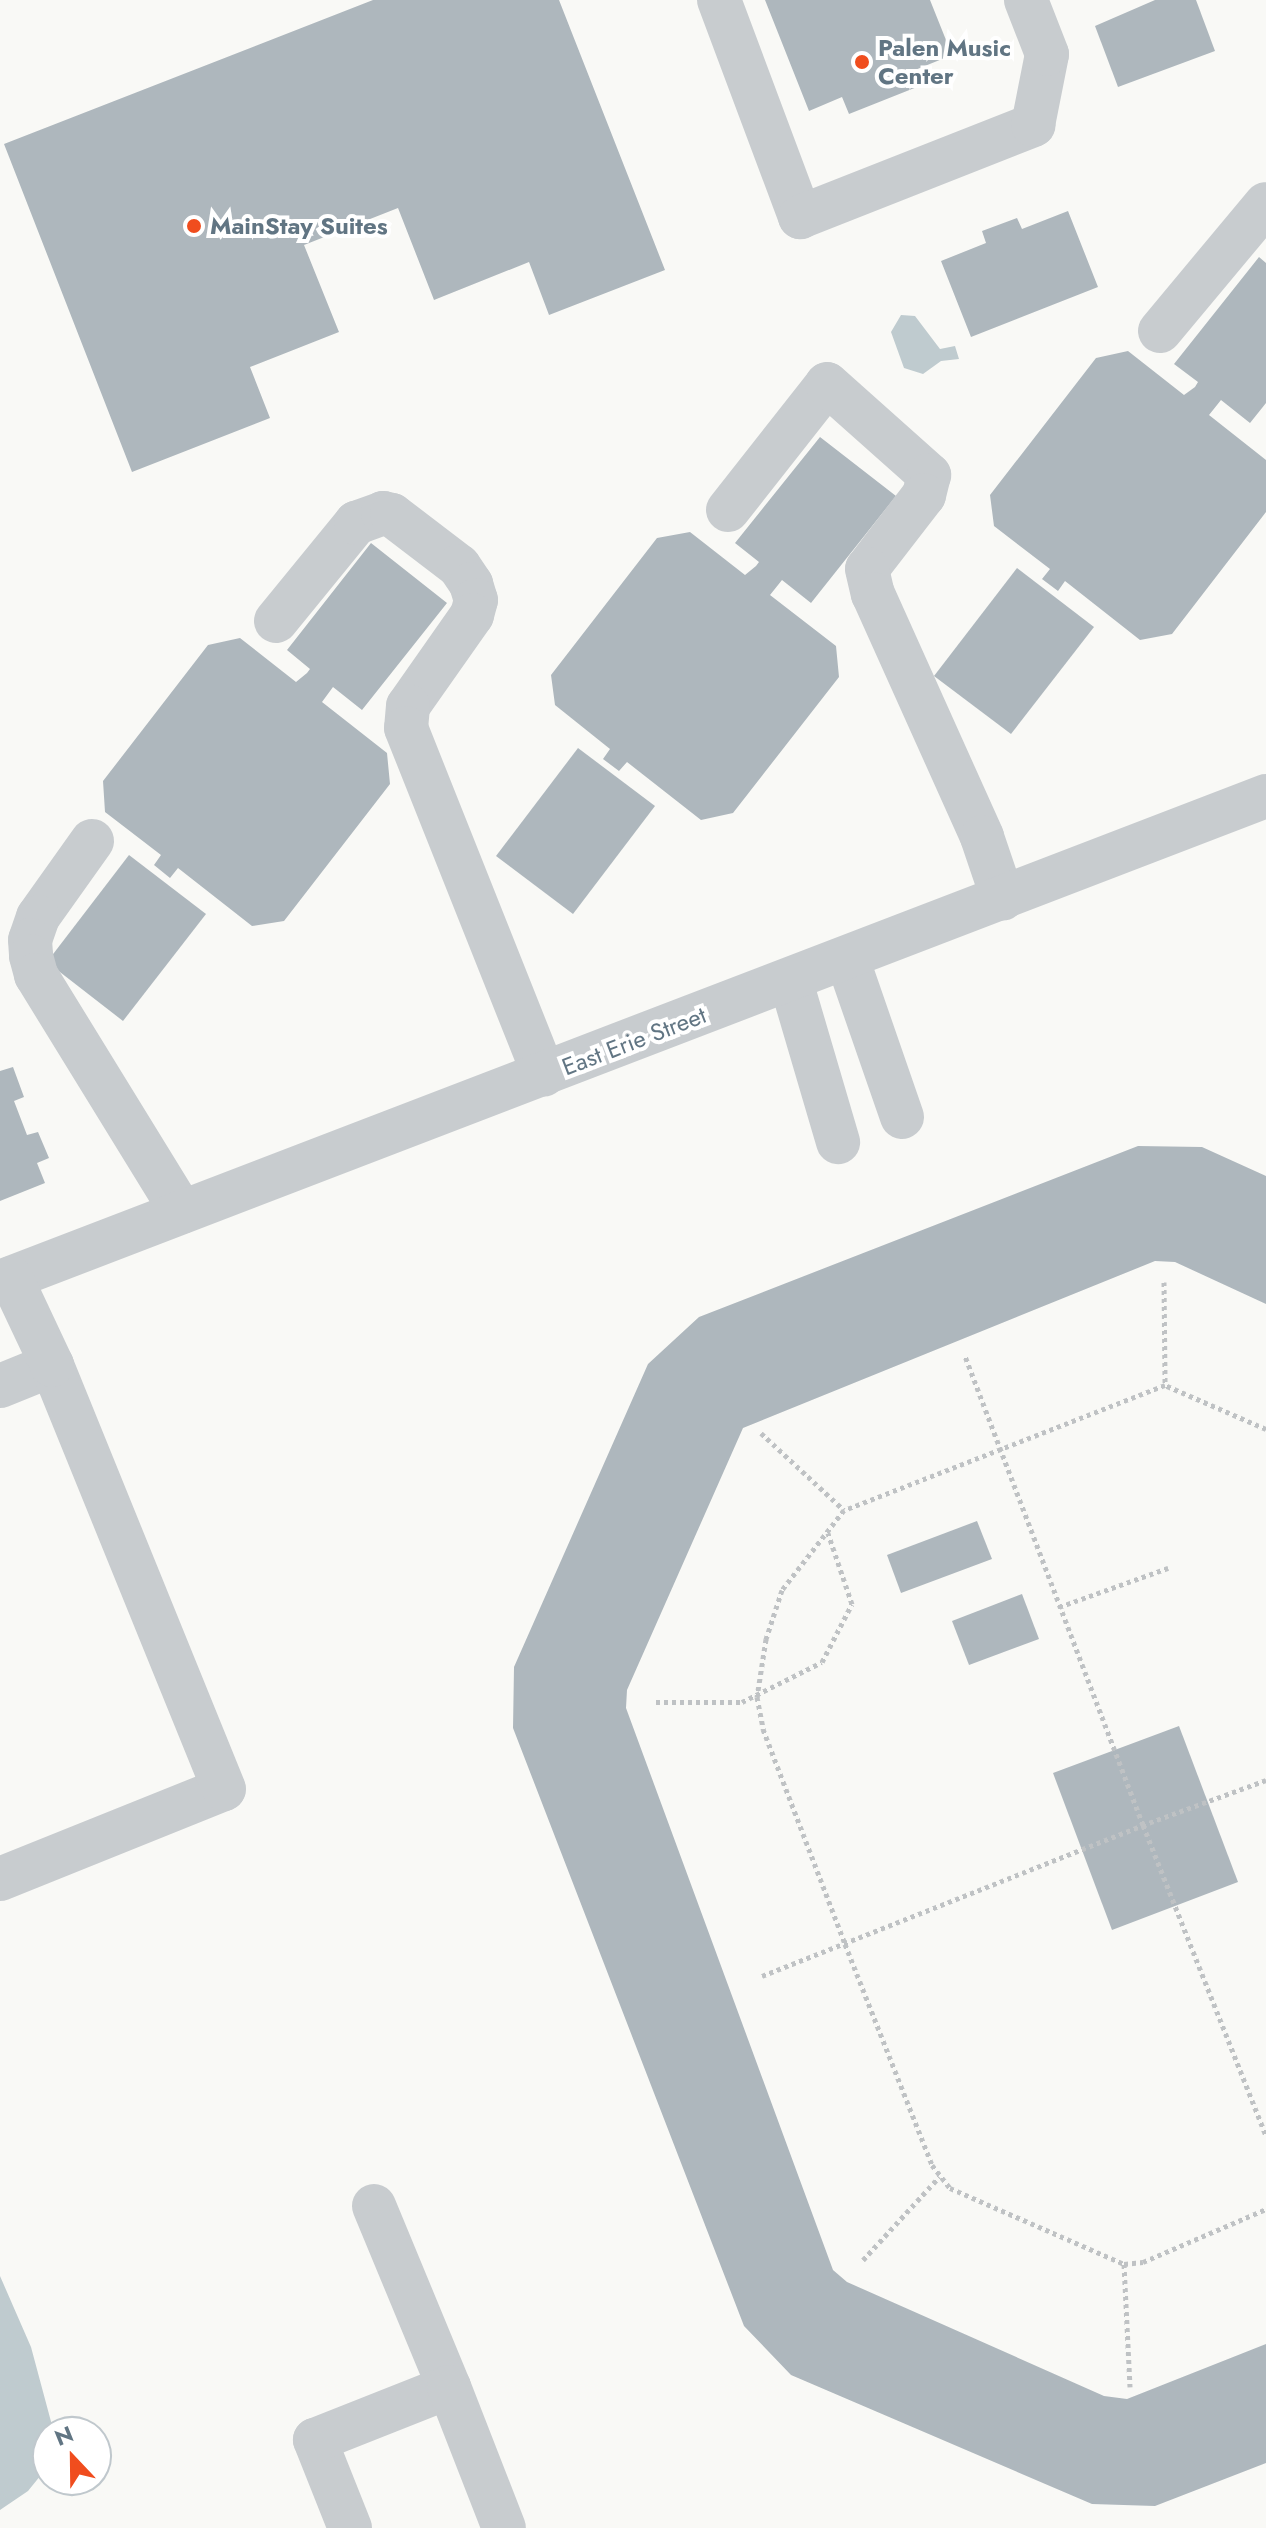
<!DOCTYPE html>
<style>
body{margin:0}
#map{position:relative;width:1266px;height:2528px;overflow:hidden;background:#f9f9f6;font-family:Jost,sans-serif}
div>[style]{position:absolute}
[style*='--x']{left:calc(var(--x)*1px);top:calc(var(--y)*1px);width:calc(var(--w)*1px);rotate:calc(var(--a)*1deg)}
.water>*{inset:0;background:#bfcbcf}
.building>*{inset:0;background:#aeb7bd}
.path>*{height:5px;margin-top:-2.5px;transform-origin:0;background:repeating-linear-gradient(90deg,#bfc2c4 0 4px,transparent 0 8px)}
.minor>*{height:44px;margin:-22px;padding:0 22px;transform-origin:22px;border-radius:22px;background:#c8cccf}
.dots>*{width:22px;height:22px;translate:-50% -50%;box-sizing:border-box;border:4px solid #fff;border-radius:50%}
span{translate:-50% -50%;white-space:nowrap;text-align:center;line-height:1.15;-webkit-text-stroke:8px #fff;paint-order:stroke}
.poi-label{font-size:24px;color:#617583;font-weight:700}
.left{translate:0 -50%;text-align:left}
.street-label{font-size:24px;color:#617583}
.north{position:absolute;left:32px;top:2416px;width:80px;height:80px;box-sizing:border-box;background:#fff;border:2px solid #c0c8cd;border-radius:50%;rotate:338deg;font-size:22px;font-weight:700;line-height:32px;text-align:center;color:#617583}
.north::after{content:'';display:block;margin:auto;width:28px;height:36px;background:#f04d1e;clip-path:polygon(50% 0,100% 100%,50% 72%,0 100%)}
</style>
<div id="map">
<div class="water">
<i style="clip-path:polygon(901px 315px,915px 316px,940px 349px,955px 346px,959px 359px,941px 361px,923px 374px,904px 368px,891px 332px)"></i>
<i style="clip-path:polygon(0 2276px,31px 2347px,53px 2429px,48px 2432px,45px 2470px,28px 2491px,0 2510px)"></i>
</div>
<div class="building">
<i style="clip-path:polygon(373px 0,559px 0,665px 270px,549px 315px,529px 262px,434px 300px,398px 208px,304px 245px,339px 332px,250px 367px,270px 418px,132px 472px,4px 144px)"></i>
<i style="clip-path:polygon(765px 0,930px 0,952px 55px,915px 70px,922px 85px,849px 114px,842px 97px,809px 111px)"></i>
<i style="clip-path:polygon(1155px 0,1196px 0,1215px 51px,1118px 87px,1095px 26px)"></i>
<i style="clip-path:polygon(1068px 211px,1098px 287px,971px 337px,941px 261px,986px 243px,982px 231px,1017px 218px,1022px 229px)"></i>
<i style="clip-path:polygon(1259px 257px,1266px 263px,1266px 403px,1250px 423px,1221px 400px,1209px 415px,1266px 460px,1266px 512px,1172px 634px,1140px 640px,1065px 581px,1058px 591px,1042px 579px,1050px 569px,994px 526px,990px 495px,1096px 358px,1128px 351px,1184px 395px,1195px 387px,1198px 382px,1174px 364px)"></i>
<i style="clip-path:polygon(820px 437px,896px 496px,811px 603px,782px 580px,770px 595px,836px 646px,839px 677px,733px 813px,701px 820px,627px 762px,619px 771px,603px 759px,610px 749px,555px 705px,551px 675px,657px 538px,690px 532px,745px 575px,756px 566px,759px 562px,735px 543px)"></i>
<i style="clip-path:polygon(371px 543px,447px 603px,362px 710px,333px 687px,322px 702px,387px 753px,390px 784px,284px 921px,252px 926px,178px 868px,170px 878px,154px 865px,161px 855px,105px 812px,103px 781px,208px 645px,240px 638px,296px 682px,307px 673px,310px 669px,287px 650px)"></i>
<i style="clip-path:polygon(1017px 568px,1094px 627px,1011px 734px,934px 676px)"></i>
<i style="clip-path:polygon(578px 748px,655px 806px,573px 914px,496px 856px)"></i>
<i style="clip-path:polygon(129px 855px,206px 914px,123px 1021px,47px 962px)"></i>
<i style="clip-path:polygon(13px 1067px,24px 1097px,14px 1101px,27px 1135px,38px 1132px,49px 1158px,37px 1163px,45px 1183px,0 1201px,0 1071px)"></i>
<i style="clip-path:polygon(1138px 1146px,1202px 1147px,1266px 1176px,1266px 1304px,1175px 1262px,1155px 1261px,743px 1428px,627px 1690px,626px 1708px,833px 2270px,847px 2282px,1104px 2396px,1127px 2399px,1266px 2344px,1266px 2463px,1155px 2506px,1092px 2504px,791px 2375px,744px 2326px,513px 1728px,514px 1667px,648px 1364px,699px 1317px)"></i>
<i style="clip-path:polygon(977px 1521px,992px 1559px,901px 1593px,887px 1555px)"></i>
<i style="clip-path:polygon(1022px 1594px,1039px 1639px,969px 1665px,952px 1621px)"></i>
<i style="clip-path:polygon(1179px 1726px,1238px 1882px,1112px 1930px,1053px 1773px)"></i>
</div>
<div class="path">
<i style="--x:1164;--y:1282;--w:103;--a:89.4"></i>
<i style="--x:1266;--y:1429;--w:110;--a:-156.5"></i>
<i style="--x:1165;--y:1385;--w:344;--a:158.7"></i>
<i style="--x:844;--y:1510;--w:101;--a:127.8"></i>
<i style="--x:782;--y:1590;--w:52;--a:108.1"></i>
<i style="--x:766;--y:1639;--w:59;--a:98.8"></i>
<i style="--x:757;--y:1697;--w:33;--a:79"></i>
<i style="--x:763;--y:1729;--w:230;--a:69.1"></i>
<i style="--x:845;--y:1944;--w:238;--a:68.5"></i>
<i style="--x:932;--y:2165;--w:29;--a:52"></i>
<i style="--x:950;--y:2188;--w:190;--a:23.6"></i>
<i style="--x:1124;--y:2264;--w:19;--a:-6"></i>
<i style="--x:1143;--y:2262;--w:134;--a:-23.3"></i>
<i style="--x:761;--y:1433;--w:113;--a:42.9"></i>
<i style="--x:1059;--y:1607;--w:116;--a:-19.7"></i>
<i style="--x:656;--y:1702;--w:86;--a:0"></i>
<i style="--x:742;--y:1702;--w:89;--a:-26.6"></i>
<i style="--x:822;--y:1662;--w:65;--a:-62.7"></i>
<i style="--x:852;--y:1604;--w:75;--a:-108.7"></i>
<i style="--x:1266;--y:1780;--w:131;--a:159.9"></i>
<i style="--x:1143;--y:1825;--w:334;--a:68.4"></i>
<i style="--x:762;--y:1976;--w:410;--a:-21.6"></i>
<i style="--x:1143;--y:1825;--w:502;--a:-110.78"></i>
<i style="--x:863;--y:2260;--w:113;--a:-47.5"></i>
<i style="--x:1124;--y:2264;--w:123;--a:87.2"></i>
</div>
<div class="minor">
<i style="--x:719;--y:0;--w:232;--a:69.5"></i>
<i style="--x:800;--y:217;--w:251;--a:-21.5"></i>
<i style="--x:1033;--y:125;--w:72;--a:-78.8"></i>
<i style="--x:1047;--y:54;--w:58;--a:-111.3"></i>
<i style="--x:1160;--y:331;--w:165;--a:-50.2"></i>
<i style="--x:728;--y:510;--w:160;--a:-51.8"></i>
<i style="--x:827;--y:384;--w:137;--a:41.7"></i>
<i style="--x:929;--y:475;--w:21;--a:104"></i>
<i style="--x:924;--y:495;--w:93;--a:127.6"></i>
<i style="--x:867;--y:569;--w:26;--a:77"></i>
<i style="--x:873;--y:594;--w:266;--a:65.8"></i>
<i style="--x:982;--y:837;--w:65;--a:71.3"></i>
<i style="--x:276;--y:621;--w:127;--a:-50.8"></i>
<i style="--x:356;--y:523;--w:29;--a:-20"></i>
<i style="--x:383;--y:513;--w:9;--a:13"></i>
<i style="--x:392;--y:515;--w:84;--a:37.3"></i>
<i style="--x:459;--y:566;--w:22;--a:56"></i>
<i style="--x:471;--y:584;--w:17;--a:73"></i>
<i style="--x:476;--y:600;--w:16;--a:105"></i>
<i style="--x:472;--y:615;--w:111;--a:125.1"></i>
<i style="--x:408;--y:706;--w:22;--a:95"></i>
<i style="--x:406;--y:728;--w:373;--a:68.3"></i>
<i style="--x:92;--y:841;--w:93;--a:125.4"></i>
<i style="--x:38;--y:917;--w:24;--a:109"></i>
<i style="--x:30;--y:940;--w:16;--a:86"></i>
<i style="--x:31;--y:956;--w:20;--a:75"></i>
<i style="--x:36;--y:975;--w:278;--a:58.4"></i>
<i style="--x:848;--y:961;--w:165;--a:70.9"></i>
<i style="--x:791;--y:982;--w:167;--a:73.6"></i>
<i style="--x:0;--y:1282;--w:1356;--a:-21"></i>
<i style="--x:0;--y:1386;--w:56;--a:-22"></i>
<i style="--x:0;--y:1879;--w:241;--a:-21.9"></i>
<i style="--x:224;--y:1789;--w:458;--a:-112.1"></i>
<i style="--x:52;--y:1365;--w:96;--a:-115.2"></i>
<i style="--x:374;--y:2206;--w:196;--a:67.5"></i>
<i style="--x:350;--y:2528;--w:95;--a:-111.7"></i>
<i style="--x:315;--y:2440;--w:144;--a:-21.6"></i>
<i style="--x:449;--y:2387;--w:151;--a:68.7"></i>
</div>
<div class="dots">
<i style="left:862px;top:62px;background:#f04d1e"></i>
<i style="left:194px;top:226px;background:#f04d1e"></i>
</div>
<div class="poi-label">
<span class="left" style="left:878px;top:62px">Palen Music<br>Center</span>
<span class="left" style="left:210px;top:226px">MainStay Suites</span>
</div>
<div class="street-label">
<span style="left:634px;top:1041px;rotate:-21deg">East Erie Street</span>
</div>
<div class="north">N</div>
</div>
